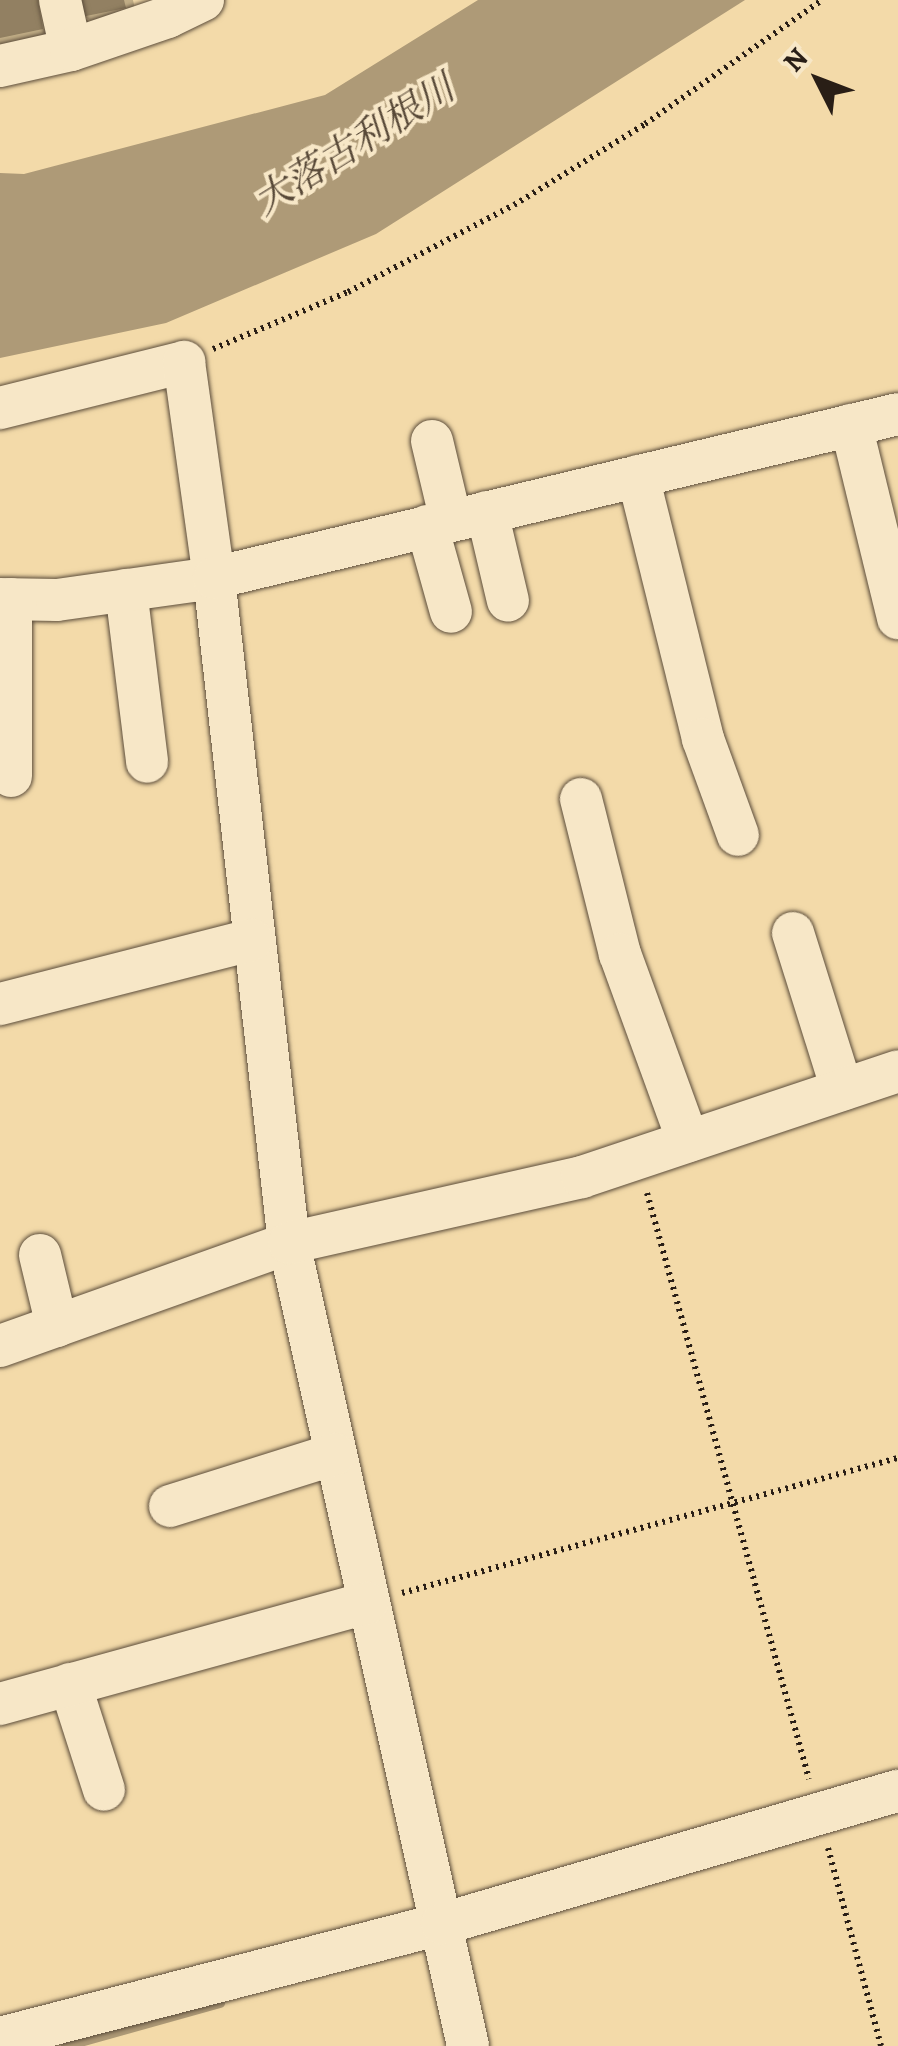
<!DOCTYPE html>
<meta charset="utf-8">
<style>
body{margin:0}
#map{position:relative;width:898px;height:2046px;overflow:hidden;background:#f3daa9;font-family:Alegreya,"Noto Serif JP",serif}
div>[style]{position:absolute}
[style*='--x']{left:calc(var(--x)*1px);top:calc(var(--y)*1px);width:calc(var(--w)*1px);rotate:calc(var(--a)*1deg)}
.water>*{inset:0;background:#ae9a77}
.shadow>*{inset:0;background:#0003}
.stream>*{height:10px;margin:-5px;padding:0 5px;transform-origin:5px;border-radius:5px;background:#ae9a77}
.building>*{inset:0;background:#928062}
.path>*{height:6px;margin-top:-3px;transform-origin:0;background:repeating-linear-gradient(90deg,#291e16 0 2.5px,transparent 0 7.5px)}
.roads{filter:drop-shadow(0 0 2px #5c4d3b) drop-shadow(0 0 2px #5c4d3b)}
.minor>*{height:42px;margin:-21px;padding:0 21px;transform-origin:21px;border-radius:21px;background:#f7e7c7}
span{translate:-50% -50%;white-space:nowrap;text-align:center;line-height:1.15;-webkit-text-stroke:8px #f7e7c7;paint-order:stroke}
.water-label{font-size:38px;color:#584938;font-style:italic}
.north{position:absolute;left:768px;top:30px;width:100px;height:100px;-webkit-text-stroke:8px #f7e7c7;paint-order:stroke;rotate:312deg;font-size:28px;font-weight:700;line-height:40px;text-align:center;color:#291e16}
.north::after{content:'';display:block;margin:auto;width:35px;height:45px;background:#291e16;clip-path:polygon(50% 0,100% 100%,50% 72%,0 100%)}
</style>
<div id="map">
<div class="water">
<i style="clip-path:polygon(478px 0,745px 0,376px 234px,166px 323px,0 358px,0 173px,24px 174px,325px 95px)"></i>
</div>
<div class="shadow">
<i style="clip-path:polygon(0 0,57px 0,65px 41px,0 66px)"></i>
<i style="clip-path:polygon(80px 0,133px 0,136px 14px,95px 23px,83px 16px)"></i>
</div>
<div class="stream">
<i style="--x:66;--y:2046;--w:160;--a:-15.6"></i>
</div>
<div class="building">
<i style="clip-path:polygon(0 0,38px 0,43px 29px,0 38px)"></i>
<i style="clip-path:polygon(77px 0,124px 0,126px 8px,81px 17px)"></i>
</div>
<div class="path">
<i style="--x:213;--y:349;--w:147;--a:-22.9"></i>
<i style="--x:348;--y:292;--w:187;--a:-27.7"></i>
<i style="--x:514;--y:205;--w:154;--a:-31.7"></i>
<i style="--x:645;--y:124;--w:216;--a:-35"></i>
<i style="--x:647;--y:1193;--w:608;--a:74.55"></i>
<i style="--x:402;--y:1593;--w:514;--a:-15.23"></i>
<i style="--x:828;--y:1848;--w:205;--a:75"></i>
</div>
<div class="roads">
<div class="minor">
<i style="--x:60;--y:0;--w:51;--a:77.6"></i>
<i style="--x:0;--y:66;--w:73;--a:-12.7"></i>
<i style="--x:71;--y:50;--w:102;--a:-18.8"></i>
<i style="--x:168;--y:17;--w:39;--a:-26"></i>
<i style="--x:0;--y:408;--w:190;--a:-14"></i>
<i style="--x:184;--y:362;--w:218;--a:82.1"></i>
<i style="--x:214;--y:578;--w:669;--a:83.57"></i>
<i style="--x:289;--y:1243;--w:823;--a:77.43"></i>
<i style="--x:851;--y:425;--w:199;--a:76.3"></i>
<i style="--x:432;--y:441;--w:82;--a:76.6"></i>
<i style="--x:638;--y:476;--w:271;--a:76.1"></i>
<i style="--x:703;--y:739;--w:102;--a:70"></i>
<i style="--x:487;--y:512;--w:91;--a:76.7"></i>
<i style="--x:427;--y:526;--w:89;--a:74.4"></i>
<i style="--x:126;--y:590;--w:173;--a:83"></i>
<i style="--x:0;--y:599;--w:57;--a:1"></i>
<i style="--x:57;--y:600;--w:159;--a:-8"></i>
<i style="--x:214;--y:578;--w:703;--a:-13.48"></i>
<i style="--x:11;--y:599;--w:177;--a:90"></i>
<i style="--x:581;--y:799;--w:160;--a:75.9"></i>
<i style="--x:620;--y:954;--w:199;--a:70"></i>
<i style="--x:793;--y:933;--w:164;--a:72.6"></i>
<i style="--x:0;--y:1004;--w:260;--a:-14.3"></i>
<i style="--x:40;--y:1255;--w:73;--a:76.5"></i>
<i style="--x:0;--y:1346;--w:307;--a:-19.6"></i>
<i style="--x:289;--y:1243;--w:300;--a:-12.7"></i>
<i style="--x:582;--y:1177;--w:333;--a:-18.5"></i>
<i style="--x:170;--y:1506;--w:173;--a:-17.5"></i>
<i style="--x:70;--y:1684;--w:111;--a:72.2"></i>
<i style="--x:0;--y:1704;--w:381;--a:-15.4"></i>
<i style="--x:0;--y:2038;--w:456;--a:-14.5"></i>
<i style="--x:442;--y:1924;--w:475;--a:-16.3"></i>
</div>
</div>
<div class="water-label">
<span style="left:354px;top:145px;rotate:-32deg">大落古利根川</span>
</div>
<div class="north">N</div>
</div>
